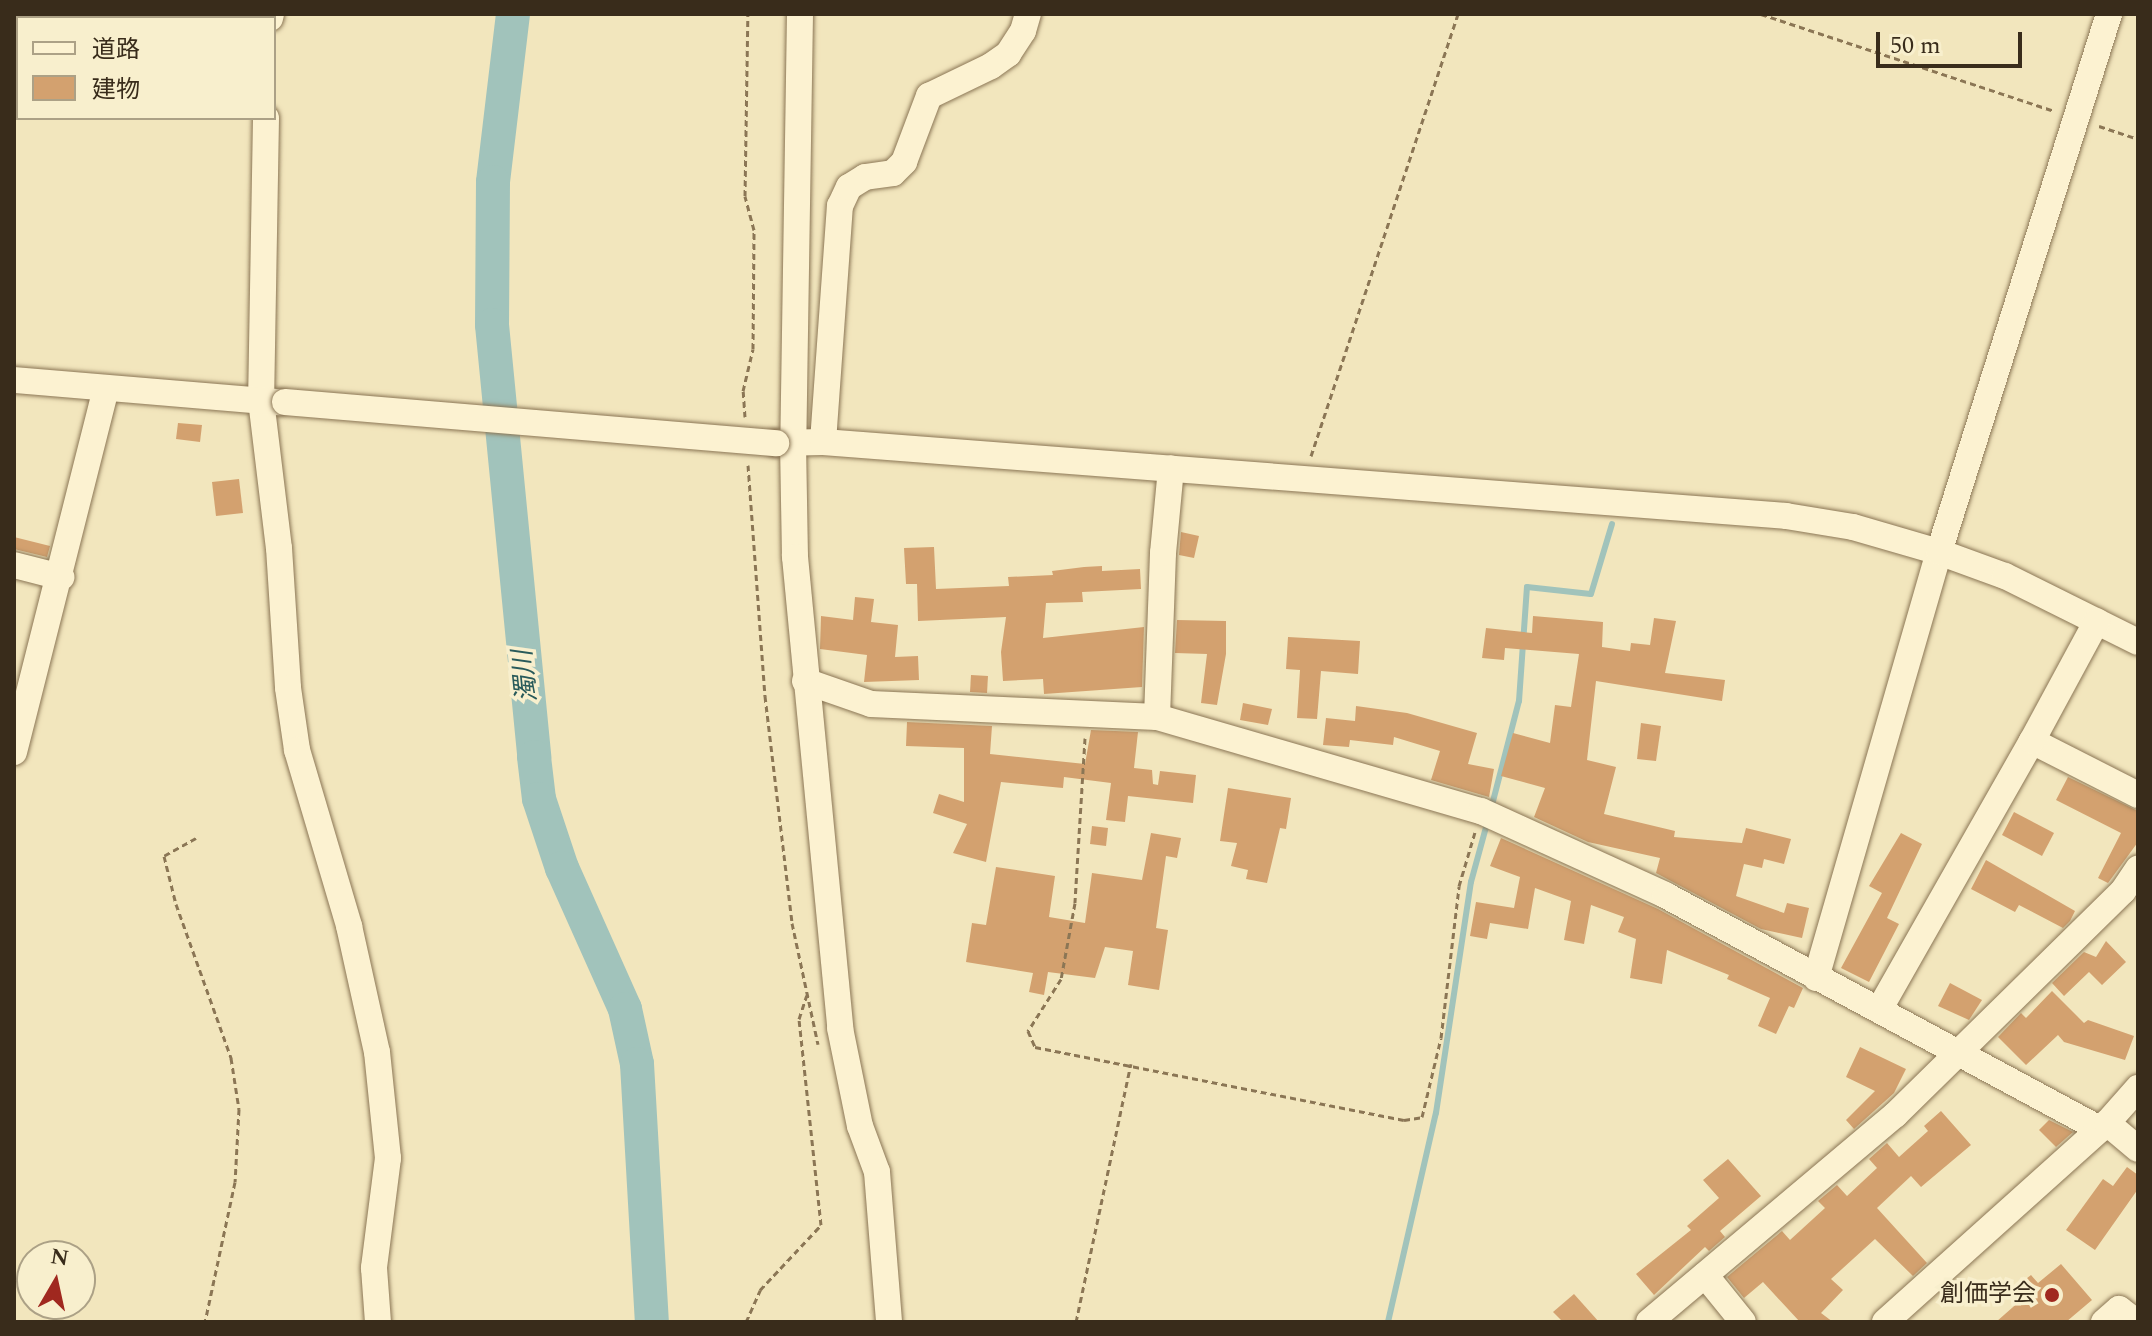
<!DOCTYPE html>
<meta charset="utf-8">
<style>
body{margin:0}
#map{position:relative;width:2152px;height:1336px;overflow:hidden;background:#f2e6bd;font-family:Spectral,"Noto Sans JP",serif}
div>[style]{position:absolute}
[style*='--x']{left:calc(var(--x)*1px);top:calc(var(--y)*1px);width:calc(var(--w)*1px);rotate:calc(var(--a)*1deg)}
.stream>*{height:6px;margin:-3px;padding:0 3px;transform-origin:3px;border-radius:3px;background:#a1c3bb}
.river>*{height:34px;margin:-17px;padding:0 17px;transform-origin:17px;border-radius:17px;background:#a1c3bb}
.building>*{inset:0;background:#d3a16f}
.path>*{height:3px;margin-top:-1.5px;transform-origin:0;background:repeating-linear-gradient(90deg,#8b7655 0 6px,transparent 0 10px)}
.roads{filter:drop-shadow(0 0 2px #8b7655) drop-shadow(0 0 2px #8b7655)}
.minor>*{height:26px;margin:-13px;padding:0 13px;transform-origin:13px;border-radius:13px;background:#fcf2d1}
.bridges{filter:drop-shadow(0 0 2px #8b7655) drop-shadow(0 0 2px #8b7655)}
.minor-bridge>*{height:26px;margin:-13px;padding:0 13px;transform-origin:13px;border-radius:13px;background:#fcf2d1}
.dots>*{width:22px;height:22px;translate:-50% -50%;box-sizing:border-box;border:4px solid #f8efcd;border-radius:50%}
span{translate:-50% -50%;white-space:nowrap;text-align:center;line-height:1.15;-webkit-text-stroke:7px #f8efcd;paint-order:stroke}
.poi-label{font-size:24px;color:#392c1b}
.right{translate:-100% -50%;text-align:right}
.water-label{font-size:26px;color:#285a5a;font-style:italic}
.frame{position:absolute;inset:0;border:16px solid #392c1b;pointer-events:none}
.legend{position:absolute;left:16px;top:16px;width:260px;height:104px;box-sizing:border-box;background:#f8efcd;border:2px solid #aca186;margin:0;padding:10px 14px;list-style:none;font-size:24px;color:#392c1b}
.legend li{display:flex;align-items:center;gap:16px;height:40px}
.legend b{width:40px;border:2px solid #aca186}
.north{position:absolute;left:16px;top:1240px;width:80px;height:80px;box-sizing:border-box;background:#f8efcd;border:2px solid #aca186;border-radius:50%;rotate:9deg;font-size:22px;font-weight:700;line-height:32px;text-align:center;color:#392c1b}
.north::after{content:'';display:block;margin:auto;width:28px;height:36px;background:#a0281f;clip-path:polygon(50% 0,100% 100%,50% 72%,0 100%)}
.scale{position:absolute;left:1876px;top:32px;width:146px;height:36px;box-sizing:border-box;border:4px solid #392c1b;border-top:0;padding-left:10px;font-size:24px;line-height:28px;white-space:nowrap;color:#392c1b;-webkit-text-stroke:6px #f8efcd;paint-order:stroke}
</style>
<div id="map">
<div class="stream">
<i style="--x:1491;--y:809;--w:112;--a:-75.5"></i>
<i style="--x:1519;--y:701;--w:114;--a:-86"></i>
<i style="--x:1527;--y:587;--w:64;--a:6.2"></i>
<i style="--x:1591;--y:594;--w:73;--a:-73.3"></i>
<i style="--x:1388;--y:1322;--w:214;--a:-77.1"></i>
<i style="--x:1436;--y:1113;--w:234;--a:-81.4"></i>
<i style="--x:1471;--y:882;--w:64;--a:-74.7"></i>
</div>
<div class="river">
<i style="--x:513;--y:14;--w:169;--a:96.8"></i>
<i style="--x:493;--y:182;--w:143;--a:90.4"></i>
<i style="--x:492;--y:325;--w:434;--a:84.4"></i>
<i style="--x:534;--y:757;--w:42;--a:83.2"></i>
<i style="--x:539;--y:799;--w:73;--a:71.6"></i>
<i style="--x:562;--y:868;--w:154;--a:65.9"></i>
<i style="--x:625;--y:1009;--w:56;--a:77.7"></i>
<i style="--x:637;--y:1064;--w:258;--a:86.7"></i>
</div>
<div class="building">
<i style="clip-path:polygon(178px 423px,202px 425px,200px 442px,176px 439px)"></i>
<i style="clip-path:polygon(239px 479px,243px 513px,216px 516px,212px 482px)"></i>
<i style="clip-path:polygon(1181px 532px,1199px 536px,1194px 558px,1179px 555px)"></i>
<i style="clip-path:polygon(14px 537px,50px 546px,47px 557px,14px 549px)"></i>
<i style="clip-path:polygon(934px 547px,936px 589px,1009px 586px,1008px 577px,1053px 575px,1052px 571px,1084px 567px,1102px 566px,1102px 571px,1140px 569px,1141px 589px,1082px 592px,1083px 602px,1046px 603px,1043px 638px,1144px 627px,1142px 687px,1044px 694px,1043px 679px,1003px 681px,1001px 652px,1006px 617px,918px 621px,917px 584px,906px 584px,904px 548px)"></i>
<i style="clip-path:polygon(855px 597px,874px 599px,871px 622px,898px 625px,895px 657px,918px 656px,919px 680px,864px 682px,867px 655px,820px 649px,821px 616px,853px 620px)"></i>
<i style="clip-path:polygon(1533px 616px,1603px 622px,1602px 647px,1630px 651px,1631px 643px,1650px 645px,1654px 618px,1676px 621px,1665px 673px,1725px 680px,1722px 701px,1596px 681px,1587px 760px,1616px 767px,1604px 814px,1675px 831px,1674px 837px,1742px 843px,1746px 828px,1791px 839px,1784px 864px,1764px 859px,1762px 868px,1744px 864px,1736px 896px,1784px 913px,1787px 903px,1809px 908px,1802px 938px,1761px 929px,1656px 873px,1660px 858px,1588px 842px,1534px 817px,1545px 788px,1501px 776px,1513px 733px,1550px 743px,1555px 705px,1571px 707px,1579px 654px,1505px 648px,1504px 660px,1482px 658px,1486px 628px,1532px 633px)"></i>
<i style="clip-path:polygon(1177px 620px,1226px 621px,1226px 654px,1217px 705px,1201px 703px,1207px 654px,1175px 653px)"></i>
<i style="clip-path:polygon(1288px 637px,1360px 641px,1358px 674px,1321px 671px,1317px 719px,1297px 718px,1300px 670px,1286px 669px)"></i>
<i style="clip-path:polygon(971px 675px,988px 676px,987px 693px,970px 692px)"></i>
<i style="clip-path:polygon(1243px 703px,1272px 709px,1268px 725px,1240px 720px)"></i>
<i style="clip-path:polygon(1356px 706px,1407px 713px,1477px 733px,1468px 764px,1494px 769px,1489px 797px,1431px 780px,1440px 751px,1394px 737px,1393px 745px,1350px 740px,1349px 747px,1323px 745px,1326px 718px,1355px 721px)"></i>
<i style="clip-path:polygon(907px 722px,992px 726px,990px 754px,1085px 764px,1091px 730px,1138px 732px,1134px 768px,1152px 770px,1153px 784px,1158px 785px,1160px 771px,1196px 775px,1193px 803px,1128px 796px,1125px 822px,1106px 820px,1111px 783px,1064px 777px,1063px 788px,1001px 782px,986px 862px,953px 853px,967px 824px,933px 813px,939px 794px,964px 802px,964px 748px,906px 746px)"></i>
<i style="clip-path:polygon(1641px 723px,1661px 726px,1656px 761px,1637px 759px)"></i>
<i style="clip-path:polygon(2068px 777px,2138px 811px,2138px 842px,2108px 883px,2098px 878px,2121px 833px,2056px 800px)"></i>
<i style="clip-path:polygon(1228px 788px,1291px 798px,1286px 829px,1280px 828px,1267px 883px,1246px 879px,1248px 870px,1231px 866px,1237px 843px,1220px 841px)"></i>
<i style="clip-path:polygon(2014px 812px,2054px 833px,2042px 856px,2002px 835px)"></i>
<i style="clip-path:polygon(1092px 826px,1108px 828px,1106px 846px,1090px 844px)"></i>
<i style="clip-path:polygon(1151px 833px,1181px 838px,1177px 858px,1166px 856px,1156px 928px,1168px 930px,1159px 990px,1128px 985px,1133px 951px,1105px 947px,1095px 978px,1048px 972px,1044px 995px,1029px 992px,1033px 973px,966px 962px,972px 923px,986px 925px,996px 867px,1055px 876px,1049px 917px,1085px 923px,1092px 873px,1142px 880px)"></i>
<i style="clip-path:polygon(1901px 833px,1922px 844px,1887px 918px,1899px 924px,1869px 982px,1841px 968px,1882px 893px,1869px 886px)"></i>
<i style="clip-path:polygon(1501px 838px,1658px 909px,1803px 988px,1794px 1008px,1789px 1006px,1776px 1034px,1758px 1026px,1770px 998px,1727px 979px,1729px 975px,1667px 950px,1662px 984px,1630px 978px,1636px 939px,1618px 932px,1624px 917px,1591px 905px,1584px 944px,1564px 940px,1571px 901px,1535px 888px,1528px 929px,1490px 923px,1487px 939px,1470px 936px,1476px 902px,1514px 908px,1520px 877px,1490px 866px)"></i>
<i style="clip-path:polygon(1986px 860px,2075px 911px,2070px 921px,2063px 928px,2019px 905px,2015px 912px,1971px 889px)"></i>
<i style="clip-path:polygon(2106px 941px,2126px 962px,2102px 985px,2089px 972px,2064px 996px,2052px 983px,2084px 952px,2096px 957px)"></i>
<i style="clip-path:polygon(1950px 983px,1982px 1000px,1969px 1020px,1938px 1006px)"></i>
<i style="clip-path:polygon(2052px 991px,2084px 1023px,2088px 1020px,2134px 1036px,2125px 1060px,2064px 1042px,2058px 1035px,2026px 1065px,1998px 1037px,2021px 1013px,2026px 1018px)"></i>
<i style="clip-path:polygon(1860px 1047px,1906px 1069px,1894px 1093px,1854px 1129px,1846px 1120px,1875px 1091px,1846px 1077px)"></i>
<i style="clip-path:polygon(1941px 1111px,1971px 1145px,1921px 1187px,1911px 1176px,1877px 1208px,1927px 1263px,1913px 1276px,1875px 1239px,1831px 1279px,1843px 1290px,1821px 1313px,1833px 1322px,1800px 1322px,1763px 1282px,1744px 1298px,1727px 1277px,1782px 1231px,1790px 1240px,1825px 1208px,1818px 1201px,1837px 1185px,1847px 1196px,1877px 1168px,1869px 1159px,1887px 1143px,1899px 1157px,1928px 1131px,1924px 1126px)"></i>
<i style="clip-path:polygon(2049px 1120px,2073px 1132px,2056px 1147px,2039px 1130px)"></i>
<i style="clip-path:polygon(1728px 1159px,1761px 1196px,1720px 1231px,1725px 1237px,1709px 1251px,1705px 1247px,1654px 1295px,1636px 1274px,1691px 1230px,1687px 1226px,1719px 1198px,1703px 1180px)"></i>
<i style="clip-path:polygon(2127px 1167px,2138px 1175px,2138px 1189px,2095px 1250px,2066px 1230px,2103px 1179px,2113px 1186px)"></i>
<i style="clip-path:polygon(2061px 1264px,2092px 1300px,2066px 1322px,1996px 1322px,2021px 1300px,2012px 1290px,2031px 1275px,2038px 1283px)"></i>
<i style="clip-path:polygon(1574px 1294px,1599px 1322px,1563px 1322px,1553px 1312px)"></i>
</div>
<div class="path">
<i style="--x:1761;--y:14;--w:309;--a:18.3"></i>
<i style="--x:2099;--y:126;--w:41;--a:18.4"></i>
<i style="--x:745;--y:417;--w:26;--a:-94"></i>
<i style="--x:743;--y:391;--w:43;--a:-76.6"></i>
<i style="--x:753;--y:349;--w:119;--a:-89.5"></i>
<i style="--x:754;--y:230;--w:35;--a:-105"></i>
<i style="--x:745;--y:196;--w:182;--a:-89.1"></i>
<i style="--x:1311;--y:456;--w:466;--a:-71.6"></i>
<i style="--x:748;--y:465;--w:232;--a:85.8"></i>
<i style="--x:765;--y:696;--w:229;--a:83.2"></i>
<i style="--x:792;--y:923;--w:124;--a:77.9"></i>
<i style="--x:1085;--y:738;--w:165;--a:93.5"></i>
<i style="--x:1075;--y:903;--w:77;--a:100.4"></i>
<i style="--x:1061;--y:979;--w:62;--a:122.4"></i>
<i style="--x:1028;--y:1031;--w:17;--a:66"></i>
<i style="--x:1035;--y:1047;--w:376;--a:11.2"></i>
<i style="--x:1404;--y:1120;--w:18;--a:-9"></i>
<i style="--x:1422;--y:1117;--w:81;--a:-76.5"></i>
<i style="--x:1441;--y:1038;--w:153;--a:-83.2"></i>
<i style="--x:1459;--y:886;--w:56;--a:-73.5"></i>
<i style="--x:196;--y:838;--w:37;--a:151"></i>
<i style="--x:164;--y:856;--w:49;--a:76"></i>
<i style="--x:176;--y:904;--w:164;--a:70.3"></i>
<i style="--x:231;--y:1058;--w:52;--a:81.1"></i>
<i style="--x:239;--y:1109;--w:73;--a:93.1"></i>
<i style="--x:235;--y:1182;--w:143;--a:102.1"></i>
<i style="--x:746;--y:1322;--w:35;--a:-66"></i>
<i style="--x:760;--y:1290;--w:89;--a:-46.8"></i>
<i style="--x:821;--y:1225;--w:207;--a:-96.1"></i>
<i style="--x:799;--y:1019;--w:25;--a:-72"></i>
<i style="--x:1076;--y:1322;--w:264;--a:-78"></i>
</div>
<div class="roads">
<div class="minor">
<i style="--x:800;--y:14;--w:429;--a:90.9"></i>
<i style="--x:793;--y:443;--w:114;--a:89"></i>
<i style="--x:795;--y:557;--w:473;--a:84.5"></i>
<i style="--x:840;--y:1028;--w:100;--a:78.5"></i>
<i style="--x:860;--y:1126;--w:49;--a:69.7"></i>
<i style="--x:877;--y:1172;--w:150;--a:85.4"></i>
<i style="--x:270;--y:18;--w:4;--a:-76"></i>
<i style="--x:266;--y:118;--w:282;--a:91"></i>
<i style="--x:261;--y:400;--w:149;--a:83.1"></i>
<i style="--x:279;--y:548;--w:140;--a:86.3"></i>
<i style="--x:288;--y:688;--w:63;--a:81.7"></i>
<i style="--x:297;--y:750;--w:184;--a:73.5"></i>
<i style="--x:349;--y:926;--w:129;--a:77.5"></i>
<i style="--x:377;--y:1052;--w:107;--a:84.1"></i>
<i style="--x:388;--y:1158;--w:111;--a:97.3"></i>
<i style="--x:374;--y:1268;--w:54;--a:85.8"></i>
<i style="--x:14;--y:380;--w:265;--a:4.8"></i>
<i style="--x:823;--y:442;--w:237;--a:-85.9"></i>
<i style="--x:840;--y:206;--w:21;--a:-65"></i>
<i style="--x:849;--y:187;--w:19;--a:-32"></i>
<i style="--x:865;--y:177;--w:28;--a:-8"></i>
<i style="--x:893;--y:173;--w:16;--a:-45"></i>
<i style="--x:904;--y:162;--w:71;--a:-69.3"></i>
<i style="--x:929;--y:96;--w:69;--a:-25.8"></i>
<i style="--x:991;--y:66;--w:21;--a:-35"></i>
<i style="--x:1008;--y:54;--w:27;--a:-57"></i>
<i style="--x:1023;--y:31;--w:18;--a:-74"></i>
<i style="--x:776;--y:443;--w:47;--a:-1.2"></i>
<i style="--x:823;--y:442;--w:966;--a:4.39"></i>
<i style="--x:1786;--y:516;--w:68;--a:9.3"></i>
<i style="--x:1853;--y:527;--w:90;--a:16.2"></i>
<i style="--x:1939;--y:552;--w:70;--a:20"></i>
<i style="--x:2005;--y:576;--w:148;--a:26.4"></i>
<i style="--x:14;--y:565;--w:49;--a:14.3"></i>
<i style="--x:805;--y:681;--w:70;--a:19.2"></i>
<i style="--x:871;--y:704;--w:286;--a:2.6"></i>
<i style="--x:1157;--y:717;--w:337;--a:16.2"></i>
<i style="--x:1481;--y:811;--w:202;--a:24.5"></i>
<i style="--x:1665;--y:895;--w:494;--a:28.3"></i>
<i style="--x:1157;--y:717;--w:164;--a:-87.9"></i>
<i style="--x:1163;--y:553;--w:85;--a:-84.6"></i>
<i style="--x:2032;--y:741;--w:119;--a:27"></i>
<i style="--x:14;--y:752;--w:375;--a:-75.8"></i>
<i style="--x:1816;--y:978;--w:443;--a:-73.9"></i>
<i style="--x:1939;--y:552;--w:564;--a:-72.46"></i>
<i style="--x:1879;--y:1010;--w:309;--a:-60.4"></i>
<i style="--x:2032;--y:741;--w:136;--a:-61.6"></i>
<i style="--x:2107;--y:1123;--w:40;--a:40"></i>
<i style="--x:1705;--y:1275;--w:60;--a:51"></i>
<i style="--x:1649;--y:1322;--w:322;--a:-40.1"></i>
<i style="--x:1895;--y:1115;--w:320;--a:-44.5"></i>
<i style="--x:2123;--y:891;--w:27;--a:-56"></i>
<i style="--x:1885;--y:1322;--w:298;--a:-41.9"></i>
<i style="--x:2107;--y:1123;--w:47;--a:-48.5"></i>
<i style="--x:2104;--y:1322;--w:20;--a:-41"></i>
<i style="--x:2119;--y:1309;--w:21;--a:37"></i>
</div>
</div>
<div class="bridges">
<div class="minor-bridge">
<i style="--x:285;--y:402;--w:493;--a:4.8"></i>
</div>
</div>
<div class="dots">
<i style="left:2052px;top:1295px;background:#a0281f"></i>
</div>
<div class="poi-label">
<span class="right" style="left:2036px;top:1295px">創価学会</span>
</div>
<div class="water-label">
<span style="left:526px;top:676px;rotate:-96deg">濁川</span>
</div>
<div class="frame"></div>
<ul class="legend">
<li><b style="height:10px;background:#fcf2d1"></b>道路</li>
<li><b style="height:22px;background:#d3a16f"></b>建物</li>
</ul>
<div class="north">N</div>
<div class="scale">50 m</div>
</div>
